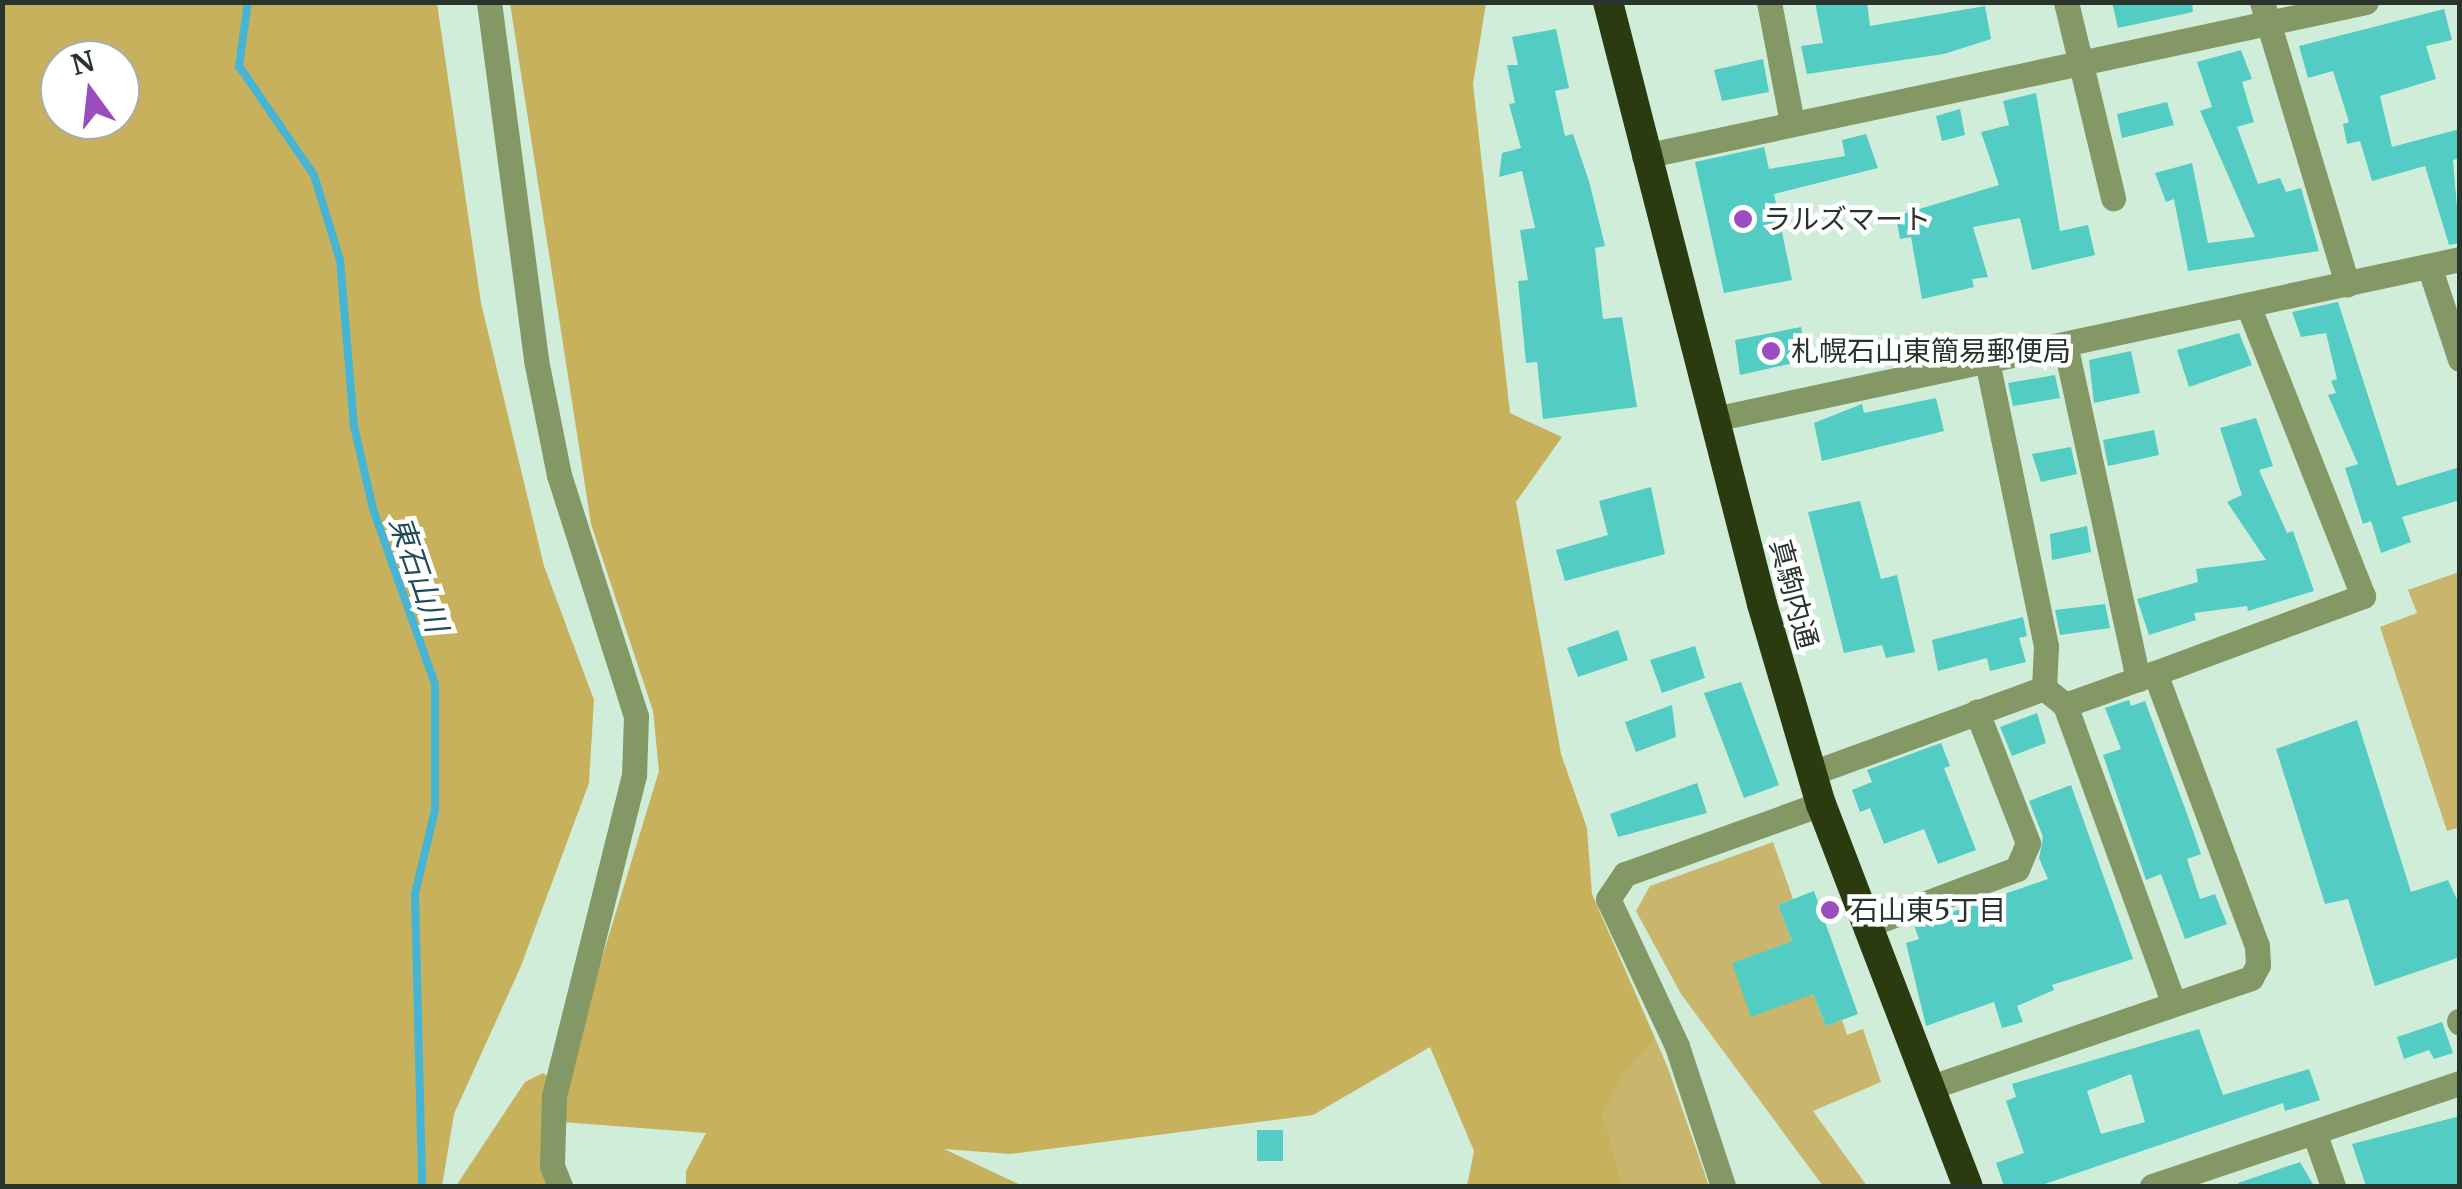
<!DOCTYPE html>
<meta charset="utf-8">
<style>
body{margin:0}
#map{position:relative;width:2462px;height:1189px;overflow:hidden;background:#d0edda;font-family:Merriweather,"Noto Sans JP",serif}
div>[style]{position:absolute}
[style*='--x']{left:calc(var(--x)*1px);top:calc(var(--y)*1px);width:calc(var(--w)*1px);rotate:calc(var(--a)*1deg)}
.green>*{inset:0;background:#c9b66c}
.forest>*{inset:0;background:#c7b15c}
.stream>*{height:8px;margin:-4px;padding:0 4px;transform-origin:4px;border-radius:4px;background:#46b5d5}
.building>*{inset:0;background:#53ccc4}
.minor>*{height:25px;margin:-12.5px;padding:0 12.5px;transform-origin:12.5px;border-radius:12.5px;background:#849865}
.highway>*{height:30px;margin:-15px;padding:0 15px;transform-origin:15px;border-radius:15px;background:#2b3a0f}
.dots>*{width:28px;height:28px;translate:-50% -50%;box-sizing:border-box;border:5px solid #fff;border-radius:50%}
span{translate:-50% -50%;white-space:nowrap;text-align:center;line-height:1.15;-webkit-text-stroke:9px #fff;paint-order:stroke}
.poi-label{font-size:28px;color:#29342d}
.left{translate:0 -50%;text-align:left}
.street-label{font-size:28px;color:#29342d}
.water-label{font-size:30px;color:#1e4d5b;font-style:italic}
.frame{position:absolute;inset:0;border:5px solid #29342d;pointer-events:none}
.north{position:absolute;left:40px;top:40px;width:100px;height:100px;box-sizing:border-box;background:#fff;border:2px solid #a9aeab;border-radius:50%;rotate:345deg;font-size:28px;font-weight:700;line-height:40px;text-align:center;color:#29342d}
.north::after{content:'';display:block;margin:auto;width:35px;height:45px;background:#9b4dbf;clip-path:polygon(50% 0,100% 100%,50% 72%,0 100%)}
</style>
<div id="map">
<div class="green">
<i style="clip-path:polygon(2459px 572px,2460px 827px,2447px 831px,2380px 627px,2417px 613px,2408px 590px)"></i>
<i style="clip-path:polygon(1773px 842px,1793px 899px,1778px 905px,1792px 941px,1733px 963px,1813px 994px,1826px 1026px,1842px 1020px,1847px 1035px,1863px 1029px,1881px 1082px,1813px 1111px,1867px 1186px,1823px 1186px,1681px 994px,1636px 911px,1650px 886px)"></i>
<i style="clip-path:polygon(1655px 1038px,1668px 1068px,1709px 1186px,1610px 1186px,1599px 1131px,1602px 1104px,1622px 1066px)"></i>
</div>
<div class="forest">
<i style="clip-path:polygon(evenodd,2px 3px,437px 3px,481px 303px,544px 566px,594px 700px,589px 783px,521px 966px,454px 1114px,442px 1186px,3px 1186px,2px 3px,120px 60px,120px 120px,60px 120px,60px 60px,120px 60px)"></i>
<i style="clip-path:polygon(510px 3px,1486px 3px,1473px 84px,1510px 413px,1562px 437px,1516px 502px,1561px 754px,1587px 828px,1592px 894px,1655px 1038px,1625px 1071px,1602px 1114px,1622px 1186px,1467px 1186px,1474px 1151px,1430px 1047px,1313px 1115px,1011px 1154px,944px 1149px,1023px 1186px,686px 1186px,686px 1171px,706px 1133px,562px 1122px,562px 1089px,659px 771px,653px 711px,591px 524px)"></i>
<i style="clip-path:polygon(543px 1073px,552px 1080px,555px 1186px,456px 1186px,525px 1082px)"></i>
</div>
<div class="stream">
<i style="--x:248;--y:2;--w:65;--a:98"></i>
<i style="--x:239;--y:66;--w:132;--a:55.5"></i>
<i style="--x:314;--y:175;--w:89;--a:73"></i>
<i style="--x:340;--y:260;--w:167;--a:85.2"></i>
<i style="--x:354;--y:426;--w:85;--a:77.1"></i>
<i style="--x:373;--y:509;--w:186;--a:70.5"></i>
<i style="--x:435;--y:684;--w:126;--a:90"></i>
<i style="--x:435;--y:810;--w:86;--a:103.4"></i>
<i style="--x:415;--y:894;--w:292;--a:88.6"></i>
</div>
<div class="building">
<i style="clip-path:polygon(1815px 2px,1867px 2px,1870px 26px,1985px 6px,1991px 39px,1944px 54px,1807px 74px,1801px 46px,1823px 43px)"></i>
<i style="clip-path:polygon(2112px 2px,2192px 2px,2193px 12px,2118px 28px)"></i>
<i style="clip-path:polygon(2444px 9px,2452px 40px,2426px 46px,2436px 79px,2380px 96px,2392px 147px,2460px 129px,2460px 158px,2453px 160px,2460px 243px,2449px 245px,2425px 166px,2372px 181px,2360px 141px,2347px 144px,2343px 124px,2349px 122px,2333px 71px,2308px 78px,2299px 46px)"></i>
<i style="clip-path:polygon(1556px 29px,1569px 88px,1555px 91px,1565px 136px,1573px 134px,1589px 181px,1605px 246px,1595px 248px,1603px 319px,1622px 317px,1637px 407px,1543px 419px,1537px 362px,1526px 363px,1518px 281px,1528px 280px,1520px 230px,1535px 228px,1522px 171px,1499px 177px,1502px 153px,1521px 148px,1509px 104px,1515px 103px,1507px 65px,1518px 65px,1512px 37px)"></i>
<i style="clip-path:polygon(2241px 50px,2252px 79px,2242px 82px,2254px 122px,2237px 127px,2258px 184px,2280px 178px,2286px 192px,2301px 188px,2319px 251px,2188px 271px,2174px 199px,2166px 202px,2155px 173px,2192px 163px,2208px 243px,2255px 237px,2200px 111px,2212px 107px,2197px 62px)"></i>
<i style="clip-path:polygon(1763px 59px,1769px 92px,1722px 101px,1714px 70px)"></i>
<i style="clip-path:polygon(2036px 93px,2060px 231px,2088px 225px,2095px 255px,2032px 270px,2020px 218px,1973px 227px,1988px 277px,1972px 279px,1974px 287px,1922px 299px,1911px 237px,1900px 239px,1896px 216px,1999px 185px,1981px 132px,2009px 125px,2003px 101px)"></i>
<i style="clip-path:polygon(2167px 102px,2174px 125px,2122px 138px,2117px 114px)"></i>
<i style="clip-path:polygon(1960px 109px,1965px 135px,1942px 141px,1936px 116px)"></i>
<i style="clip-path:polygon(1866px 134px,1878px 168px,1774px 194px,1792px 280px,1724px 293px,1695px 162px,1764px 147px,1769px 169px,1845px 156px,1842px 140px)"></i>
<i style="clip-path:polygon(2338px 302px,2397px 486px,2460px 467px,2460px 500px,2402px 517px,2411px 542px,2381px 553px,2371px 521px,2363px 524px,2345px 468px,2358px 464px,2328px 395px,2336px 393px,2331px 381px,2337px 379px,2326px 333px,2301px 337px,2292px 312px)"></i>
<i style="clip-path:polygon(1801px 327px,1807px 360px,1740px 375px,1735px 340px)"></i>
<i style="clip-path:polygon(2239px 333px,2252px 365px,2189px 387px,2177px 350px)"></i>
<i style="clip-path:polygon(2131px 351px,2140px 393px,2094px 403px,2089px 360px)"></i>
<i style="clip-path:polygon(2055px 375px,2060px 398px,2013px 406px,2008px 383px)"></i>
<i style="clip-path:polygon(1936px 398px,1944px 431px,1822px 461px,1814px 423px,1862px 404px,1864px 413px)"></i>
<i style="clip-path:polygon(2256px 418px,2273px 466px,2259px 470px,2287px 533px,2293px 531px,2314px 591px,2248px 611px,2247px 606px,2194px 613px,2196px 620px,2149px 635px,2137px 599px,2198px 582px,2196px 569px,2266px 560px,2227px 502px,2242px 495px,2220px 428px)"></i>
<i style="clip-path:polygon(2154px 430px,2159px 455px,2108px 466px,2103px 440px)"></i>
<i style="clip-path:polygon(2071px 447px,2077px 474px,2041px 482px,2032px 454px)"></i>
<i style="clip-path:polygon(1651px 487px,1665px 554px,1565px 581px,1556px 550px,1608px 535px,1599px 501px)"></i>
<i style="clip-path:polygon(1860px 501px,1881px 579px,1897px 575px,1915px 652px,1886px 658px,1882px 645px,1844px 653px,1808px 512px)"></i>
<i style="clip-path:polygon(2087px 526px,2091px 552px,2052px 560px,2050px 534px)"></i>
<i style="clip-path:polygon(2105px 604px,2110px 628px,2060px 635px,2055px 610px)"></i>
<i style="clip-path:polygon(2023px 617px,2027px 636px,2019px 638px,2026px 662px,1990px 671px,1987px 658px,1938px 671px,1932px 640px)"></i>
<i style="clip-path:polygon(1618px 630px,1628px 660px,1578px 677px,1567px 648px)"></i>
<i style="clip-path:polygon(1695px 646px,1705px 678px,1662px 693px,1650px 660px)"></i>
<i style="clip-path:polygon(1741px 682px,1779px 785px,1744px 798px,1704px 693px)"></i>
<i style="clip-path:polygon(2129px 700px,2131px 706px,2145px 701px,2186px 811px,2201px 854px,2187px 859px,2200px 899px,2215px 894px,2227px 924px,2185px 939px,2161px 874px,2146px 880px,2103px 755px,2121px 749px,2105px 708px)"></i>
<i style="clip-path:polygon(1672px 705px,1676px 737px,1636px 752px,1625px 722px)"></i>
<i style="clip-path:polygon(2037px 713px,2046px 743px,2012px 756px,2000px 727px)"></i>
<i style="clip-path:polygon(2357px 720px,2411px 892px,2448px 880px,2460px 906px,2460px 957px,2375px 986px,2348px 899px,2325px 904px,2276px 749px)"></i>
<i style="clip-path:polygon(1941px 743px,1950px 766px,1944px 768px,1976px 850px,1938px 864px,1924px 829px,1884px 844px,1870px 808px,1860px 812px,1852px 790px,1872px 782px,1867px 770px)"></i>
<i style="clip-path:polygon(1697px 783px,1707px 813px,1618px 837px,1610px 814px)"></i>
<i style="clip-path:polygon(2071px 785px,2133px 959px,2052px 985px,2054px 990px,2017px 1006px,2023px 1022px,2002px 1028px,1994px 1002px,1926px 1026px,1906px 943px,1919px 939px,1914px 925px,2048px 879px,2039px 858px,2043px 837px,2029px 801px)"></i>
<i style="clip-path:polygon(1814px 891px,1858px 1014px,1826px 1026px,1813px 994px,1751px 1017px,1732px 963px,1792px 941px,1778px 905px)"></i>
<i style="clip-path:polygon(2442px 1022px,2453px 1053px,2434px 1059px,2429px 1050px,2404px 1059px,2397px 1037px)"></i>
<i style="clip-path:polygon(evenodd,2199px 1029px,2223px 1095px,2309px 1069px,2320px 1100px,2285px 1111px,2283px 1103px,2039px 1186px,2004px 1186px,1996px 1163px,2024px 1153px,2006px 1101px,2016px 1097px,2012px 1084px,2199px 1029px,2131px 1074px,2145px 1122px,2101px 1134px,2087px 1091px,2131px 1074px)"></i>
<i style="clip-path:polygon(2460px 1116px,2460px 1186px,2366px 1186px,2352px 1144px)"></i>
<i style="clip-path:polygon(1257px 1130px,1283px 1130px,1283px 1161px,1257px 1161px)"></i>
<i style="clip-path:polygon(2300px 1162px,2314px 1186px,2238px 1186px,2238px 1183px)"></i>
</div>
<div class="minor">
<i style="--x:489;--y:2;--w:361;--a:82.5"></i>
<i style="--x:536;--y:360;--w:117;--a:78.7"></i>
<i style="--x:559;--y:475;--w:253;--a:72.3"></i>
<i style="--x:636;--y:716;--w:59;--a:91.9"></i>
<i style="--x:634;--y:775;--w:332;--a:104"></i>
<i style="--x:554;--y:1097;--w:69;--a:91.7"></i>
<i style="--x:552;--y:1166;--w:22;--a:68"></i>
<i style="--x:1769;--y:2;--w:123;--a:79.2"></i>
<i style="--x:2066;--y:2;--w:202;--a:76.5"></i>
<i style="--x:2262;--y:2;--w:295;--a:73.2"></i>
<i style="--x:1644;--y:156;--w:738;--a:-12.04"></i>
<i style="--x:2429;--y:266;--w:98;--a:71.6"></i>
<i style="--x:2065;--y:344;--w:343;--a:77.7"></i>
<i style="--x:1987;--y:361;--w:291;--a:78.3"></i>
<i style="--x:2046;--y:646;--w:42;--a:92.7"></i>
<i style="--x:1714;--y:419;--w:763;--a:-12.11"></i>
<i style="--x:2065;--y:705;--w:318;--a:70"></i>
<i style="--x:1812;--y:773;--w:247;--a:-20.1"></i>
<i style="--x:2044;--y:688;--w:27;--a:39"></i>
<i style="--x:2065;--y:705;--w:96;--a:-19.6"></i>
<i style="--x:1865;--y:926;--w:162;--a:-20.6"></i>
<i style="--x:2017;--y:869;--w:28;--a:-67"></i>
<i style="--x:2028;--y:843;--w:141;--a:-111.3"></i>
<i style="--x:2459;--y:1021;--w:2;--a:63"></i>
<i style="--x:1931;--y:1087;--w:338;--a:-18.8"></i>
<i style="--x:2251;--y:978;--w:15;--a:-62"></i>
<i style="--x:2258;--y:965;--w:19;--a:-93"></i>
<i style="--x:2257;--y:946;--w:291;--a:-110.5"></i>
<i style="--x:2155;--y:673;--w:222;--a:-20.3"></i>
<i style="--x:2363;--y:596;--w:312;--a:-111.6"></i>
<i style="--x:2314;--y:1132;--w:57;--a:70.6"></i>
<i style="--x:1723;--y:1186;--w:147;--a:-108.2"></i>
<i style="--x:1677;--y:1046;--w:162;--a:-115.1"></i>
<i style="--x:1608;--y:899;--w:30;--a:-56"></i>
<i style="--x:1625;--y:874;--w:208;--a:-19.7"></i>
<i style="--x:2152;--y:1186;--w:325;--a:-18.5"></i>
</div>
<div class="highway">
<i style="--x:1608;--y:2;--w:621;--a:75.65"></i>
<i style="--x:1762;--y:604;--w:209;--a:73.6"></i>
<i style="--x:1821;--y:804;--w:409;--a:69"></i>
</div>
<div class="dots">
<i style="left:1743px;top:219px;background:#9b4dbf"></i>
<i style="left:1771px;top:351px;background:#9b4dbf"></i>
<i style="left:1830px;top:910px;background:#9b4dbf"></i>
</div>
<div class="poi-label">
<span class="left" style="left:1763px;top:219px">ラルズマート</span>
<span class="left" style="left:1791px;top:351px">札幌石山東簡易郵便局</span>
<span class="left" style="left:1850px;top:910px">石山東5丁目</span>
</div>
<div class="street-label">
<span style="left:1794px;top:594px;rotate:75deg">真駒内通</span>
</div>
<div class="water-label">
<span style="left:419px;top:574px;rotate:71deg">東石山川</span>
</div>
<div class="frame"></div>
<div class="north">N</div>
</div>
